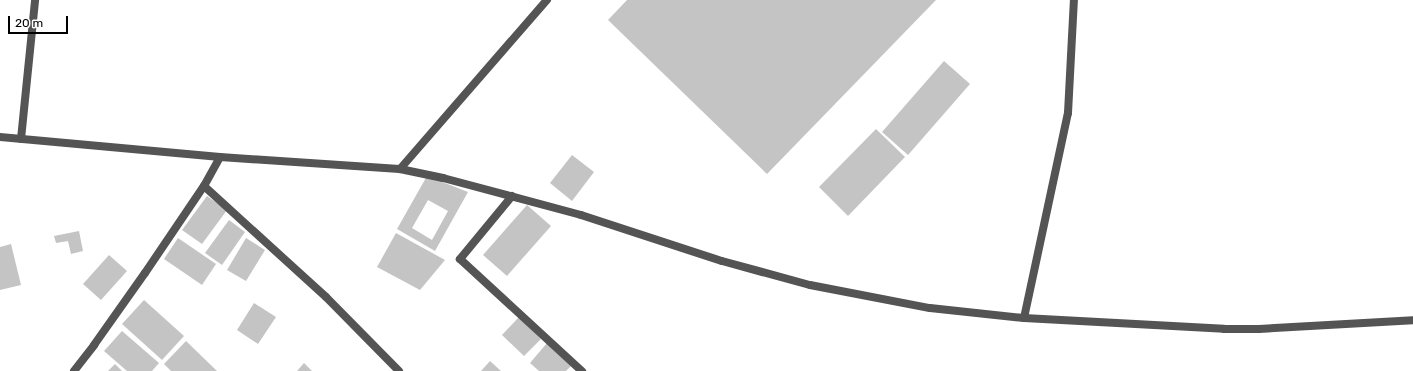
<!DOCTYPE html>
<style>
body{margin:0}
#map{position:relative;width:1413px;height:371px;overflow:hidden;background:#fff;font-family:Rubik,sans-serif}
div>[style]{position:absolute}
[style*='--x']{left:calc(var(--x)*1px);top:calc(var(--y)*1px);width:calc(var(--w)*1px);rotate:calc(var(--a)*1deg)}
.building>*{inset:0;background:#c4c4c4}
.lane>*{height:8px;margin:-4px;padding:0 4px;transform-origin:4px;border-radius:4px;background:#545454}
.street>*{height:8px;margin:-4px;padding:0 4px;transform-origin:4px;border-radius:4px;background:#545454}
span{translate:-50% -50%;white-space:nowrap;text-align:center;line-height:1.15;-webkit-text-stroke:3px #fff;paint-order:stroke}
.scale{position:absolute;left:8px;top:16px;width:60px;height:18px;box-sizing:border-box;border:2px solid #000;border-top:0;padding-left:5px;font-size:12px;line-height:14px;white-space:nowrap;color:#000;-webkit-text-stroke:3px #fff;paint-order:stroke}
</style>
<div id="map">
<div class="building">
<i style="clip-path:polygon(627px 0,936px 0,767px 174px,608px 20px)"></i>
<i style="clip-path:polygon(944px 61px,970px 84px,908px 155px,882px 132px)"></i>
<i style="clip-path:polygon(876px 129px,905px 157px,848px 216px,819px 187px)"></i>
<i style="clip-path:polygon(572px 155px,594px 172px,572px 201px,550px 183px)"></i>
<i style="clip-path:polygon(evenodd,427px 176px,468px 192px,435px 251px,397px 229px,427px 176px,428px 200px,448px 211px,432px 240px,412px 228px,428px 200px)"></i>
<i style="clip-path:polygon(207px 196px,227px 210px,202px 244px,182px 230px)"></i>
<i style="clip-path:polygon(527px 205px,551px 226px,507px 276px,483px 255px)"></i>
<i style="clip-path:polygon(229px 220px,245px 232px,222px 265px,205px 253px)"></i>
<i style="clip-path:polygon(79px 231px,83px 251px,71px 254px,68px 241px,56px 243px,54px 236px)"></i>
<i style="clip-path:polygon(396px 233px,445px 260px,420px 290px,377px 267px)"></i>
<i style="clip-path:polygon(178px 238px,216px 264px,202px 285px,164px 259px)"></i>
<i style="clip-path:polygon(246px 238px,265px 250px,246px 281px,227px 270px)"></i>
<i style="clip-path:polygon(11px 244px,21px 285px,0 290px,0 247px)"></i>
<i style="clip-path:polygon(109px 255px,127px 271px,101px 300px,83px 284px)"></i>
<i style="clip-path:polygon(144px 300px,184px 336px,162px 360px,122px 324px)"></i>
<i style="clip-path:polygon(254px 303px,276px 317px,258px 344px,237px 330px)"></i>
<i style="clip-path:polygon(519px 317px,541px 339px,524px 356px,502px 335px)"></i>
<i style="clip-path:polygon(122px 331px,159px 363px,152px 371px,127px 371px,104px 351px)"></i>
<i style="clip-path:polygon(186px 341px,217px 371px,171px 371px,164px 364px)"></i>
<i style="clip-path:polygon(547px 343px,571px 366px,566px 371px,539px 371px,530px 363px)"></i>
<i style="clip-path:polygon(490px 361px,501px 371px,481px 371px)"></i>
<i style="clip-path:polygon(304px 363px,312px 371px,297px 371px)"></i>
<i style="clip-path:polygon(115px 364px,122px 371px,108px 371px)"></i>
</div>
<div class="lane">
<i style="--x:21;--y:139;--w:140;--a:-84.2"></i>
</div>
<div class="street">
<i style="--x:0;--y:137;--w:221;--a:5.2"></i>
<i style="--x:220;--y:157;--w:180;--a:3.8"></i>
<i style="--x:400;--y:169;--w:44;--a:11.8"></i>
<i style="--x:443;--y:178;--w:143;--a:15"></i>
<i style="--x:581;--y:215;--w:148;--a:18.1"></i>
<i style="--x:722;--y:261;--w:91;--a:15.3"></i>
<i style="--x:810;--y:285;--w:122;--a:10.9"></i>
<i style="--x:930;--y:308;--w:95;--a:6.1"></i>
<i style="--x:1024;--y:318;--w:200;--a:3.1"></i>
<i style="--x:1224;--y:329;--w:35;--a:0"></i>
<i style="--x:1259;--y:329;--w:154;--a:-3.3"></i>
<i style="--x:400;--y:169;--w:224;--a:-49"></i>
<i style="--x:204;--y:186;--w:165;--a:42.3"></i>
<i style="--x:326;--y:297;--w:104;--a:45.4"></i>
<i style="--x:512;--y:196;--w:82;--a:129.5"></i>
<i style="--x:460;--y:259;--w:166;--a:42.6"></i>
<i style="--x:1024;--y:318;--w:210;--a:-77.9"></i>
<i style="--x:1068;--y:113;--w:113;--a:-87"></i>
<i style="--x:74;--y:371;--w:33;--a:-52"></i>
<i style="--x:94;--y:345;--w:88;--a:-54.7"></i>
<i style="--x:145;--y:273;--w:105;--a:-55.9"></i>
<i style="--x:204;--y:186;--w:33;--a:-61"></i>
</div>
<div class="scale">20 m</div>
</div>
